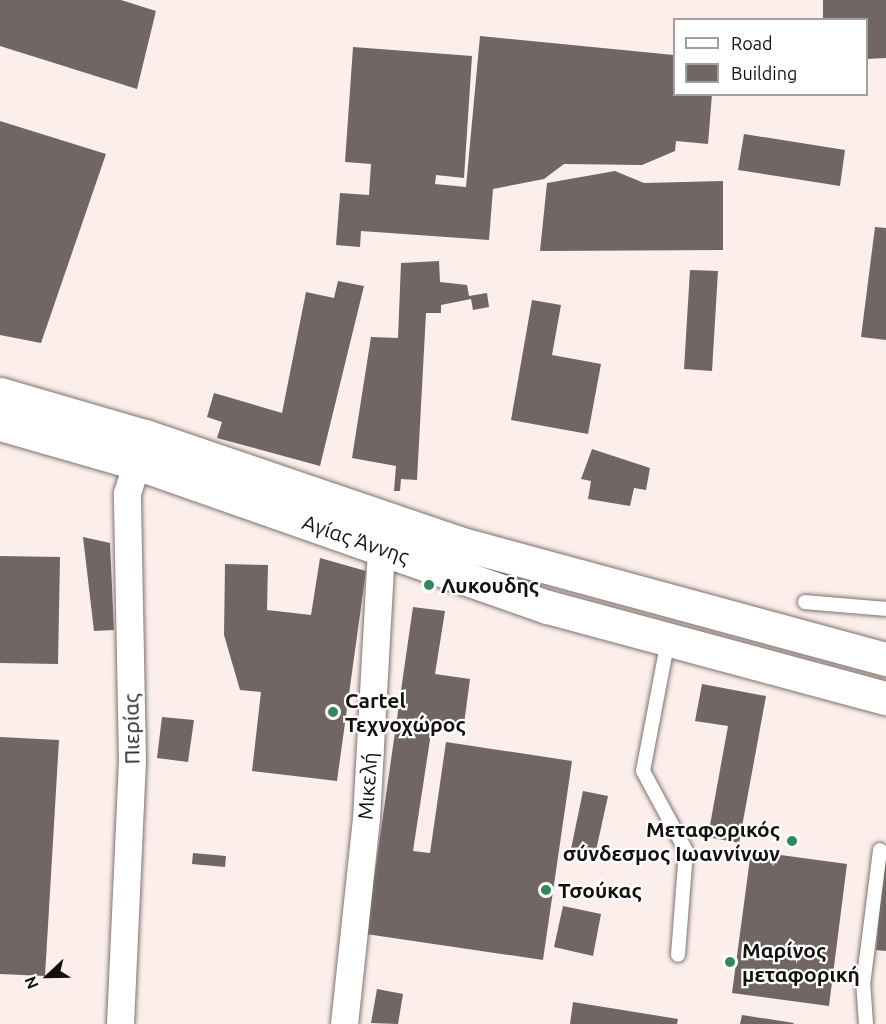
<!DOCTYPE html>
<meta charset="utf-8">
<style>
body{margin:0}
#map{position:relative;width:886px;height:1024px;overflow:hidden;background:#fceeea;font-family:Ubuntu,sans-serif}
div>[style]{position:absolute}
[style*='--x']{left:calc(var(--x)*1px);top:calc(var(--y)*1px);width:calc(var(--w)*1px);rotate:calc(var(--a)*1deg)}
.building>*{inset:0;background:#716663}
.roads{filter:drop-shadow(0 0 2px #7e726f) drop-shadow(0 0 2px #7e726f)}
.service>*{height:14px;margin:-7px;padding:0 7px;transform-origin:7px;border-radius:7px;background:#fff}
.minor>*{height:27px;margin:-13.5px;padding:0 13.5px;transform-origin:13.5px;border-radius:13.5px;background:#fff}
.tertiary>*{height:33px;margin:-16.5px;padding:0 16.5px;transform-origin:16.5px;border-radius:16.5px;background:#fff}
.dots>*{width:16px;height:16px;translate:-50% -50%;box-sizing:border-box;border:3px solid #fff;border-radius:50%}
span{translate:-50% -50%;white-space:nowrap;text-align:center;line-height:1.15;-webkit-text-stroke:4.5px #fff;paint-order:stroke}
.street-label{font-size:21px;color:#14100f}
.poi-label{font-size:21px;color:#14100f;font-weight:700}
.left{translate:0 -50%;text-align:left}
.right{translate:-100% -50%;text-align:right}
.legend{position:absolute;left:673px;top:18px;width:195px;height:78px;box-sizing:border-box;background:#fff;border:2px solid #a19f9f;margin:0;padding:8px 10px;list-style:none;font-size:18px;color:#14100f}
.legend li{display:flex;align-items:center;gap:12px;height:30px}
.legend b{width:30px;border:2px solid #a19f9f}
.north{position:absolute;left:18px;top:946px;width:60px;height:60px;-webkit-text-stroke:4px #fff;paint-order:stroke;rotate:248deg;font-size:16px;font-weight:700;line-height:24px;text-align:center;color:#14100f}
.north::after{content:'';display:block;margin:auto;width:21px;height:27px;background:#14100f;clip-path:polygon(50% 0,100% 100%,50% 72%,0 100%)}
</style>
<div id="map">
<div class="building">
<i style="clip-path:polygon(0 0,121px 0,156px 11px,137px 89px,0 46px)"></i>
<i style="clip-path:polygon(823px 0,886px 0,886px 58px,866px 59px,866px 20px,823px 20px)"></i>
<i style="clip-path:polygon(480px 36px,674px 55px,674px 94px,712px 94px,708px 144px,676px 141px,675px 151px,642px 165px,564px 164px,544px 179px,493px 189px,489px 240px,361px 231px,360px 247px,336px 245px,340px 193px,369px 195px,371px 164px,345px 162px,353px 47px,472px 56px,464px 178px,436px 175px,435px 184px,466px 187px)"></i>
<i style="clip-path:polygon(0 121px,106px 154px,41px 343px,0 335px)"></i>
<i style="clip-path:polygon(744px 134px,845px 150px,840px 186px,738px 170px)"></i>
<i style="clip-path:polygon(615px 171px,644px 183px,723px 181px,723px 250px,540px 251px,547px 183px)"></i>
<i style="clip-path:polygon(875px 227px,886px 228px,886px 340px,861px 337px)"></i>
<i style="clip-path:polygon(439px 261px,440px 282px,467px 285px,469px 296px,487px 293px,489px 307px,473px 310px,471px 299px,441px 305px,441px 313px,426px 313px,417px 480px,401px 479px,400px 491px,394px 491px,396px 466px,352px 458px,371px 337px,398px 338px,401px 263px)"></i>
<i style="clip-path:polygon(690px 270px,718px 271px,712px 371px,684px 369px)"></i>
<i style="clip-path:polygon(338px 281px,364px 286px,320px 466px,217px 438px,222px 422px,207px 417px,214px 393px,282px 413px,306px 292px,334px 298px)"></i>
<i style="clip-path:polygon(532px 300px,561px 305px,552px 355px,601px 364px,588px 434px,511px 420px)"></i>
<i style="clip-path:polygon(592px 449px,650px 468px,646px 490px,634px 488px,630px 506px,588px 499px,591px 481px,581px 479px)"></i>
<i style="clip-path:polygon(83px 537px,110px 543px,114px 630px,94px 631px)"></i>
<i style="clip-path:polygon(0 556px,60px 557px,58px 664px,0 663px)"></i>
<i style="clip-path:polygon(320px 558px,366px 571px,337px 781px,252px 771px,261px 692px,240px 690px,224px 635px,225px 564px,268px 565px,267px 610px,311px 615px)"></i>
<i style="clip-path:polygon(413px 607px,445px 611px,435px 674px,470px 679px,464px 724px,433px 720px,413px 851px,430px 853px,446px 742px,572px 761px,543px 960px,366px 934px)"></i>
<i style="clip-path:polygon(702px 684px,766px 696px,739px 843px,713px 838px,715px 826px,710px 825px,728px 726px,695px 721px)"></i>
<i style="clip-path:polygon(162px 717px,194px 720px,188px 762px,157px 758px)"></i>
<i style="clip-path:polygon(0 737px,59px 740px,45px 976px,0 974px)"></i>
<i style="clip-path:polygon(583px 791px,608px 796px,595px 855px,571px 849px)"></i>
<i style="clip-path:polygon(751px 851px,847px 864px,829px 1006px,732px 993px)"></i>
<i style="clip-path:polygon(193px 853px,226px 856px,225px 867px,192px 864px)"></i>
<i style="clip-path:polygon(884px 861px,886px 861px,886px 951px,876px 950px)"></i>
<i style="clip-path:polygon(563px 906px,601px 914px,593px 956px,554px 947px)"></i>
<i style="clip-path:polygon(377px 989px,403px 994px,398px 1024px,371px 1023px)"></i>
<i style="clip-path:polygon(573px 1002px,678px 1019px,677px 1024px,570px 1024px)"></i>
<i style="clip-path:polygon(742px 1015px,794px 1023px,793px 1024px,740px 1024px)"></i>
</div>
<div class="roads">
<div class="service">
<i style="--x:805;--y:602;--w:81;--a:4.9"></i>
<i style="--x:668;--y:640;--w:133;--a:100.8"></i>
<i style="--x:643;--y:771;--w:91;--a:61.7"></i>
<i style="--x:686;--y:851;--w:104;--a:94.4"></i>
<i style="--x:866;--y:1024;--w:39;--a:-94"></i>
<i style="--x:863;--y:985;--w:136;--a:-82.8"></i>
</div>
<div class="minor">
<i style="--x:120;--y:1024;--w:263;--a:-87.4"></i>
<i style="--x:132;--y:761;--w:268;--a:-91.1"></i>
<i style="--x:127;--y:493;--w:52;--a:-72.3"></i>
<i style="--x:344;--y:1024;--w:207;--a:-83.9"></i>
<i style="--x:366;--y:818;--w:271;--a:-86.8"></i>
</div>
<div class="tertiary">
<i style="--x:0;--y:394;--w:151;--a:16.2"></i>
<i style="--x:145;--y:436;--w:335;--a:18.8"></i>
<i style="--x:462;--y:544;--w:439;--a:15.2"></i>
<i style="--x:0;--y:424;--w:141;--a:16"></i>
<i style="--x:136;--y:463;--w:436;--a:19.3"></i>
<i style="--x:548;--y:607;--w:350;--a:15.1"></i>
</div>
</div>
<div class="dots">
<i style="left:429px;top:585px;background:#348758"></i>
<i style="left:333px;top:712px;background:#348758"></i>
<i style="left:792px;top:841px;background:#348758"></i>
<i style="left:546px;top:890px;background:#348758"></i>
<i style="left:730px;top:962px;background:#348758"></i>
</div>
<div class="street-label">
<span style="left:356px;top:539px;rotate:19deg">Αγίας Άννης</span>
<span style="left:131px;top:729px;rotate:-91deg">Πιερίας</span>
<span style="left:367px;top:786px;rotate:-86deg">Μικελή</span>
</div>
<div class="poi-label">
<span class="left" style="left:441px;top:585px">Λυκουδης</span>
<span class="left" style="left:345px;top:712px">Cartel<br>Τεχνοχώρος</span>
<span class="right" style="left:780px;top:841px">Μεταφορικός<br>σύνδεσμος Ιωαννίνων</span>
<span class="left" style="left:558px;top:890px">Τσούκας</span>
<span class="left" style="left:742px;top:962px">Μαρίνος<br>μεταφορική</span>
</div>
<ul class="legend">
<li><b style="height:8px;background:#fff"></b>Road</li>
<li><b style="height:16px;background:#716663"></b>Building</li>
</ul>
<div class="north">N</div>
</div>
